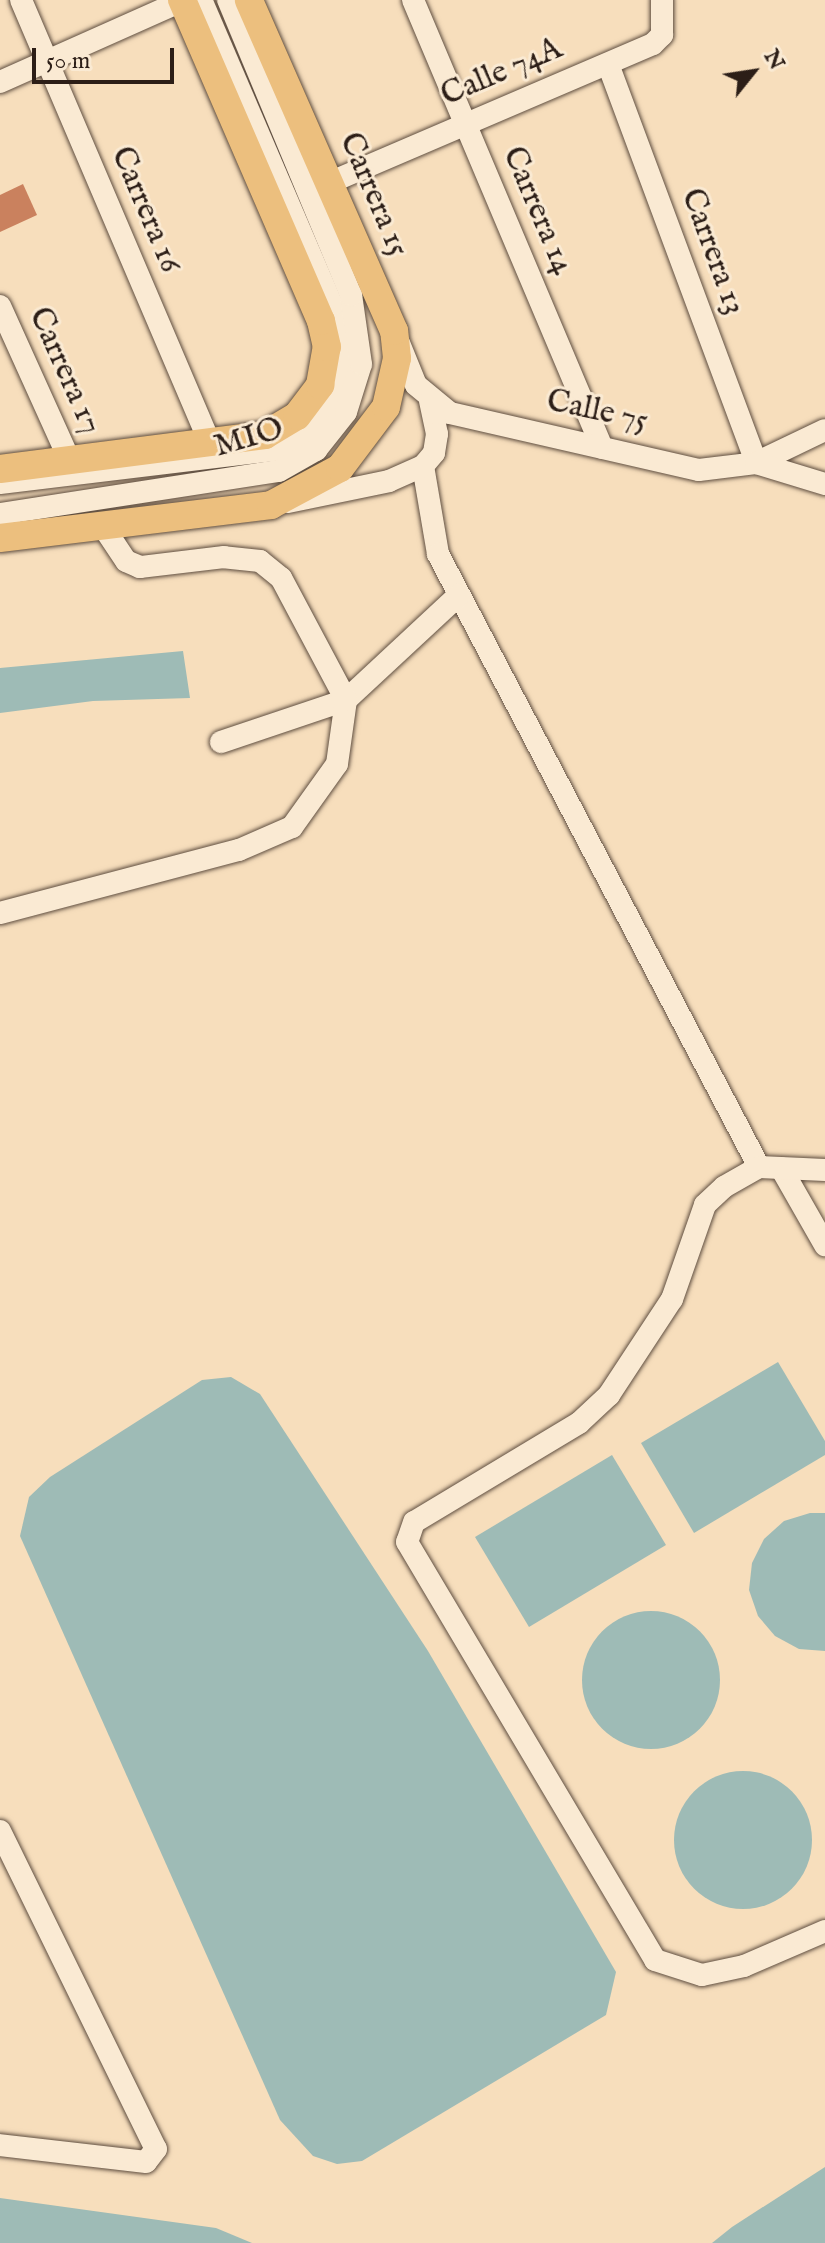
<!DOCTYPE html>
<style>
body{margin:0}
#map{position:relative;width:825px;height:2243px;overflow:hidden;background:#f7debc;font-family:"IM FELL English",serif}
div>[style]{position:absolute}
[style*='--x']{left:calc(var(--x)*1px);top:calc(var(--y)*1px);width:calc(var(--w)*1px);rotate:calc(var(--a)*1deg)}
.water>*{inset:0;background:#9ebbb6}
.round{border-radius:50%}
.building>*{inset:0;background:#ca815e}
.roads{filter:drop-shadow(0 0 2px #5f4e40) drop-shadow(0 0 2px #5f4e40)}
.minor>*{height:22px;margin:-11px;padding:0 11px;transform-origin:11px;border-radius:11px;background:#faead3}
.major>*{height:28px;margin:-14px;padding:0 14px;transform-origin:14px;border-radius:14px;background:#ecbf7e}
span{translate:-50% -50%;white-space:nowrap;text-align:center;line-height:1.15;-webkit-text-stroke:6px #faead3;paint-order:stroke}
.street-label{font-size:32px;color:#2c1e17}
.north{position:absolute;left:713px;top:32px;width:80px;height:80px;-webkit-text-stroke:6px #faead3;paint-order:stroke;rotate:60deg;font-size:22px;font-weight:700;line-height:32px;text-align:center;color:#2c1e17}
.north::after{content:'';display:block;margin:auto;width:28px;height:36px;background:#2c1e17;clip-path:polygon(50% 0,100% 100%,50% 72%,0 100%)}
.scale{position:absolute;left:32px;top:48px;width:142px;height:36px;box-sizing:border-box;border:4px solid #2c1e17;border-top:0;padding-left:10px;font-size:24px;line-height:28px;white-space:nowrap;color:#2c1e17;-webkit-text-stroke:6px #faead3;paint-order:stroke}
</style>
<div id="map">
<div class="water">
<i style="clip-path:polygon(183px 651px,190px 698px,93px 701px,0 713px,0 668px)"></i>
<i style="clip-path:polygon(778px 1362px,825px 1441px,825px 1455px,694px 1533px,641px 1443px)"></i>
<i style="clip-path:polygon(231px 1377px,260px 1394px,428px 1651px,616px 1972px,606px 2015px,362px 2161px,337px 2164px,313px 2156px,280px 2120px,20px 1536px,29px 1497px,50px 1477px,202px 1380px)"></i>
<i style="clip-path:polygon(612px 1455px,666px 1545px,529px 1627px,475px 1537px)"></i>
<i style="clip-path:polygon(810px 1513px,825px 1513px,825px 1651px,799px 1649px,775px 1636px,758px 1616px,749px 1590px,752px 1563px,764px 1539px,784px 1521px)"></i>
<i class="round" style="left:582px;top:1611px;width:138px;height:138px"></i>
<i class="round" style="left:674px;top:1771px;width:138px;height:138px"></i>
<i style="clip-path:polygon(825px 2167px,825px 2243px,712px 2243px,732px 2227px)"></i>
<i style="clip-path:polygon(0 2198px,216px 2228px,252px 2243px,0 2243px)"></i>
</div>
<div class="building">
<i style="clip-path:polygon(23px 184px,37px 215px,0 232px,0 195px)"></i>
</div>
<div class="roads">
<div class="minor">
<i style="--x:21;--y:0;--w:484;--a:66.9"></i>
<i style="--x:413;--y:0;--w:486;--a:67.1"></i>
<i style="--x:608;--y:64;--w:426;--a:69.6"></i>
<i style="--x:0;--y:82;--w:199;--a:-24"></i>
<i style="--x:331;--y:182;--w:350;--a:-23.2"></i>
<i style="--x:653;--y:44;--w:13;--a:-45"></i>
<i style="--x:662;--y:35;--w:35;--a:-90"></i>
<i style="--x:0;--y:306;--w:170;--a:65.7"></i>
<i style="--x:399;--y:343;--w:45;--a:68"></i>
<i style="--x:416;--y:385;--w:44;--a:39.5"></i>
<i style="--x:450;--y:413;--w:255;--a:12.9"></i>
<i style="--x:699;--y:470;--w:57;--a:-7"></i>
<i style="--x:756;--y:463;--w:76;--a:-25.6"></i>
<i style="--x:430;--y:401;--w:34;--a:78"></i>
<i style="--x:437;--y:434;--w:19;--a:99"></i>
<i style="--x:434;--y:453;--w:17;--a:130"></i>
<i style="--x:423;--y:466;--w:89;--a:80.3"></i>
<i style="--x:438;--y:554;--w:692;--a:62.36"></i>
<i style="--x:756;--y:463;--w:72;--a:16.9"></i>
<i style="--x:0;--y:483;--w:275;--a:-6.9"></i>
<i style="--x:273;--y:450;--w:28;--a:-21"></i>
<i style="--x:299;--y:440;--w:47;--a:-46.7"></i>
<i style="--x:331;--y:406;--w:57;--a:-76.7"></i>
<i style="--x:344;--y:351;--w:48;--a:-104.6"></i>
<i style="--x:332;--y:305;--w:332;--a:-113.2"></i>
<i style="--x:288;--y:502;--w:103;--a:-11.7"></i>
<i style="--x:389;--y:481;--w:37;--a:-24"></i>
<i style="--x:0;--y:514;--w:282;--a:-8.8"></i>
<i style="--x:279;--y:471;--w:43;--a:-29.6"></i>
<i style="--x:316;--y:450;--w:48;--a:-51.7"></i>
<i style="--x:346;--y:412;--w:50;--a:-72.6"></i>
<i style="--x:361;--y:364;--w:70;--a:-98.2"></i>
<i style="--x:351;--y:295;--w:320;--a:-112.6"></i>
<i style="--x:221;--y:742;--w:132;--a:-18.6"></i>
<i style="--x:346;--y:700;--w:154;--a:-42.9"></i>
<i style="--x:0;--y:913;--w:247;--a:-14.8"></i>
<i style="--x:239;--y:850;--w:58;--a:-23.5"></i>
<i style="--x:292;--y:827;--w:77;--a:-54.5"></i>
<i style="--x:337;--y:764;--w:65;--a:-82"></i>
<i style="--x:346;--y:700;--w:138;--a:-118"></i>
<i style="--x:281;--y:578;--w:27;--a:-141"></i>
<i style="--x:260;--y:561;--w:36;--a:-174"></i>
<i style="--x:224;--y:557;--w:85;--a:173.2"></i>
<i style="--x:140;--y:567;--w:15;--a:-157"></i>
<i style="--x:126;--y:561;--w:43;--a:-123.7"></i>
<i style="--x:781;--y:1168;--w:89;--a:60.3"></i>
<i style="--x:825;--y:1170;--w:66;--a:-177.4"></i>
<i style="--x:759;--y:1167;--w:40;--a:150.3"></i>
<i style="--x:724;--y:1187;--w:26;--a:137"></i>
<i style="--x:705;--y:1205;--w:100;--a:109.3"></i>
<i style="--x:672;--y:1299;--w:115;--a:123.3"></i>
<i style="--x:609;--y:1395;--w:41;--a:137"></i>
<i style="--x:579;--y:1423;--w:192;--a:149"></i>
<i style="--x:414;--y:1522;--w:21;--a:109"></i>
<i style="--x:407;--y:1542;--w:486;--a:59.3"></i>
<i style="--x:655;--y:1960;--w:49;--a:17.7"></i>
<i style="--x:702;--y:1975;--w:43;--a:-12.1"></i>
<i style="--x:744;--y:1966;--w:88;--a:-23.4"></i>
<i style="--x:0;--y:1831;--w:354;--a:63.9"></i>
<i style="--x:156;--y:2149;--w:16;--a:128"></i>
<i style="--x:146;--y:2162;--w:147;--a:-173.4"></i>
</div>
<div class="major">
<i style="--x:0;--y:469;--w:267;--a:-7.3"></i>
<i style="--x:265;--y:435;--w:37;--a:-31"></i>
<i style="--x:297;--y:416;--w:39;--a:-53"></i>
<i style="--x:320;--y:385;--w:39;--a:-80"></i>
<i style="--x:327;--y:347;--w:27;--a:-103"></i>
<i style="--x:321;--y:321;--w:350;--a:-113.4"></i>
<i style="--x:0;--y:538;--w:273;--a:-6.9"></i>
<i style="--x:271;--y:505;--w:78;--a:-28.2"></i>
<i style="--x:340;--y:468;--w:76;--a:-53"></i>
<i style="--x:386;--y:407;--w:50;--a:-77.3"></i>
<i style="--x:397;--y:358;--w:27;--a:-96"></i>
<i style="--x:394;--y:331;--w:361;--a:-113.7"></i>
</div>
</div>
<div class="street-label">
<span style="left:502px;top:73px;rotate:-23deg">Calle 74A</span>
<span style="left:373px;top:195px;rotate:67deg">Carrera 15</span>
<span style="left:145px;top:210px;rotate:67deg">Carrera 16</span>
<span style="left:537px;top:211px;rotate:67deg">Carrera 14</span>
<span style="left:712px;top:252px;rotate:70deg">Carrera 13</span>
<span style="left:64px;top:371px;rotate:66deg">Carrera 17</span>
<span style="left:597px;top:412px;rotate:12deg">Calle 75</span>
<span style="left:249px;top:439px;rotate:-16deg">MIO</span>
</div>
<div class="north">N</div>
<div class="scale">50 m</div>
</div>
